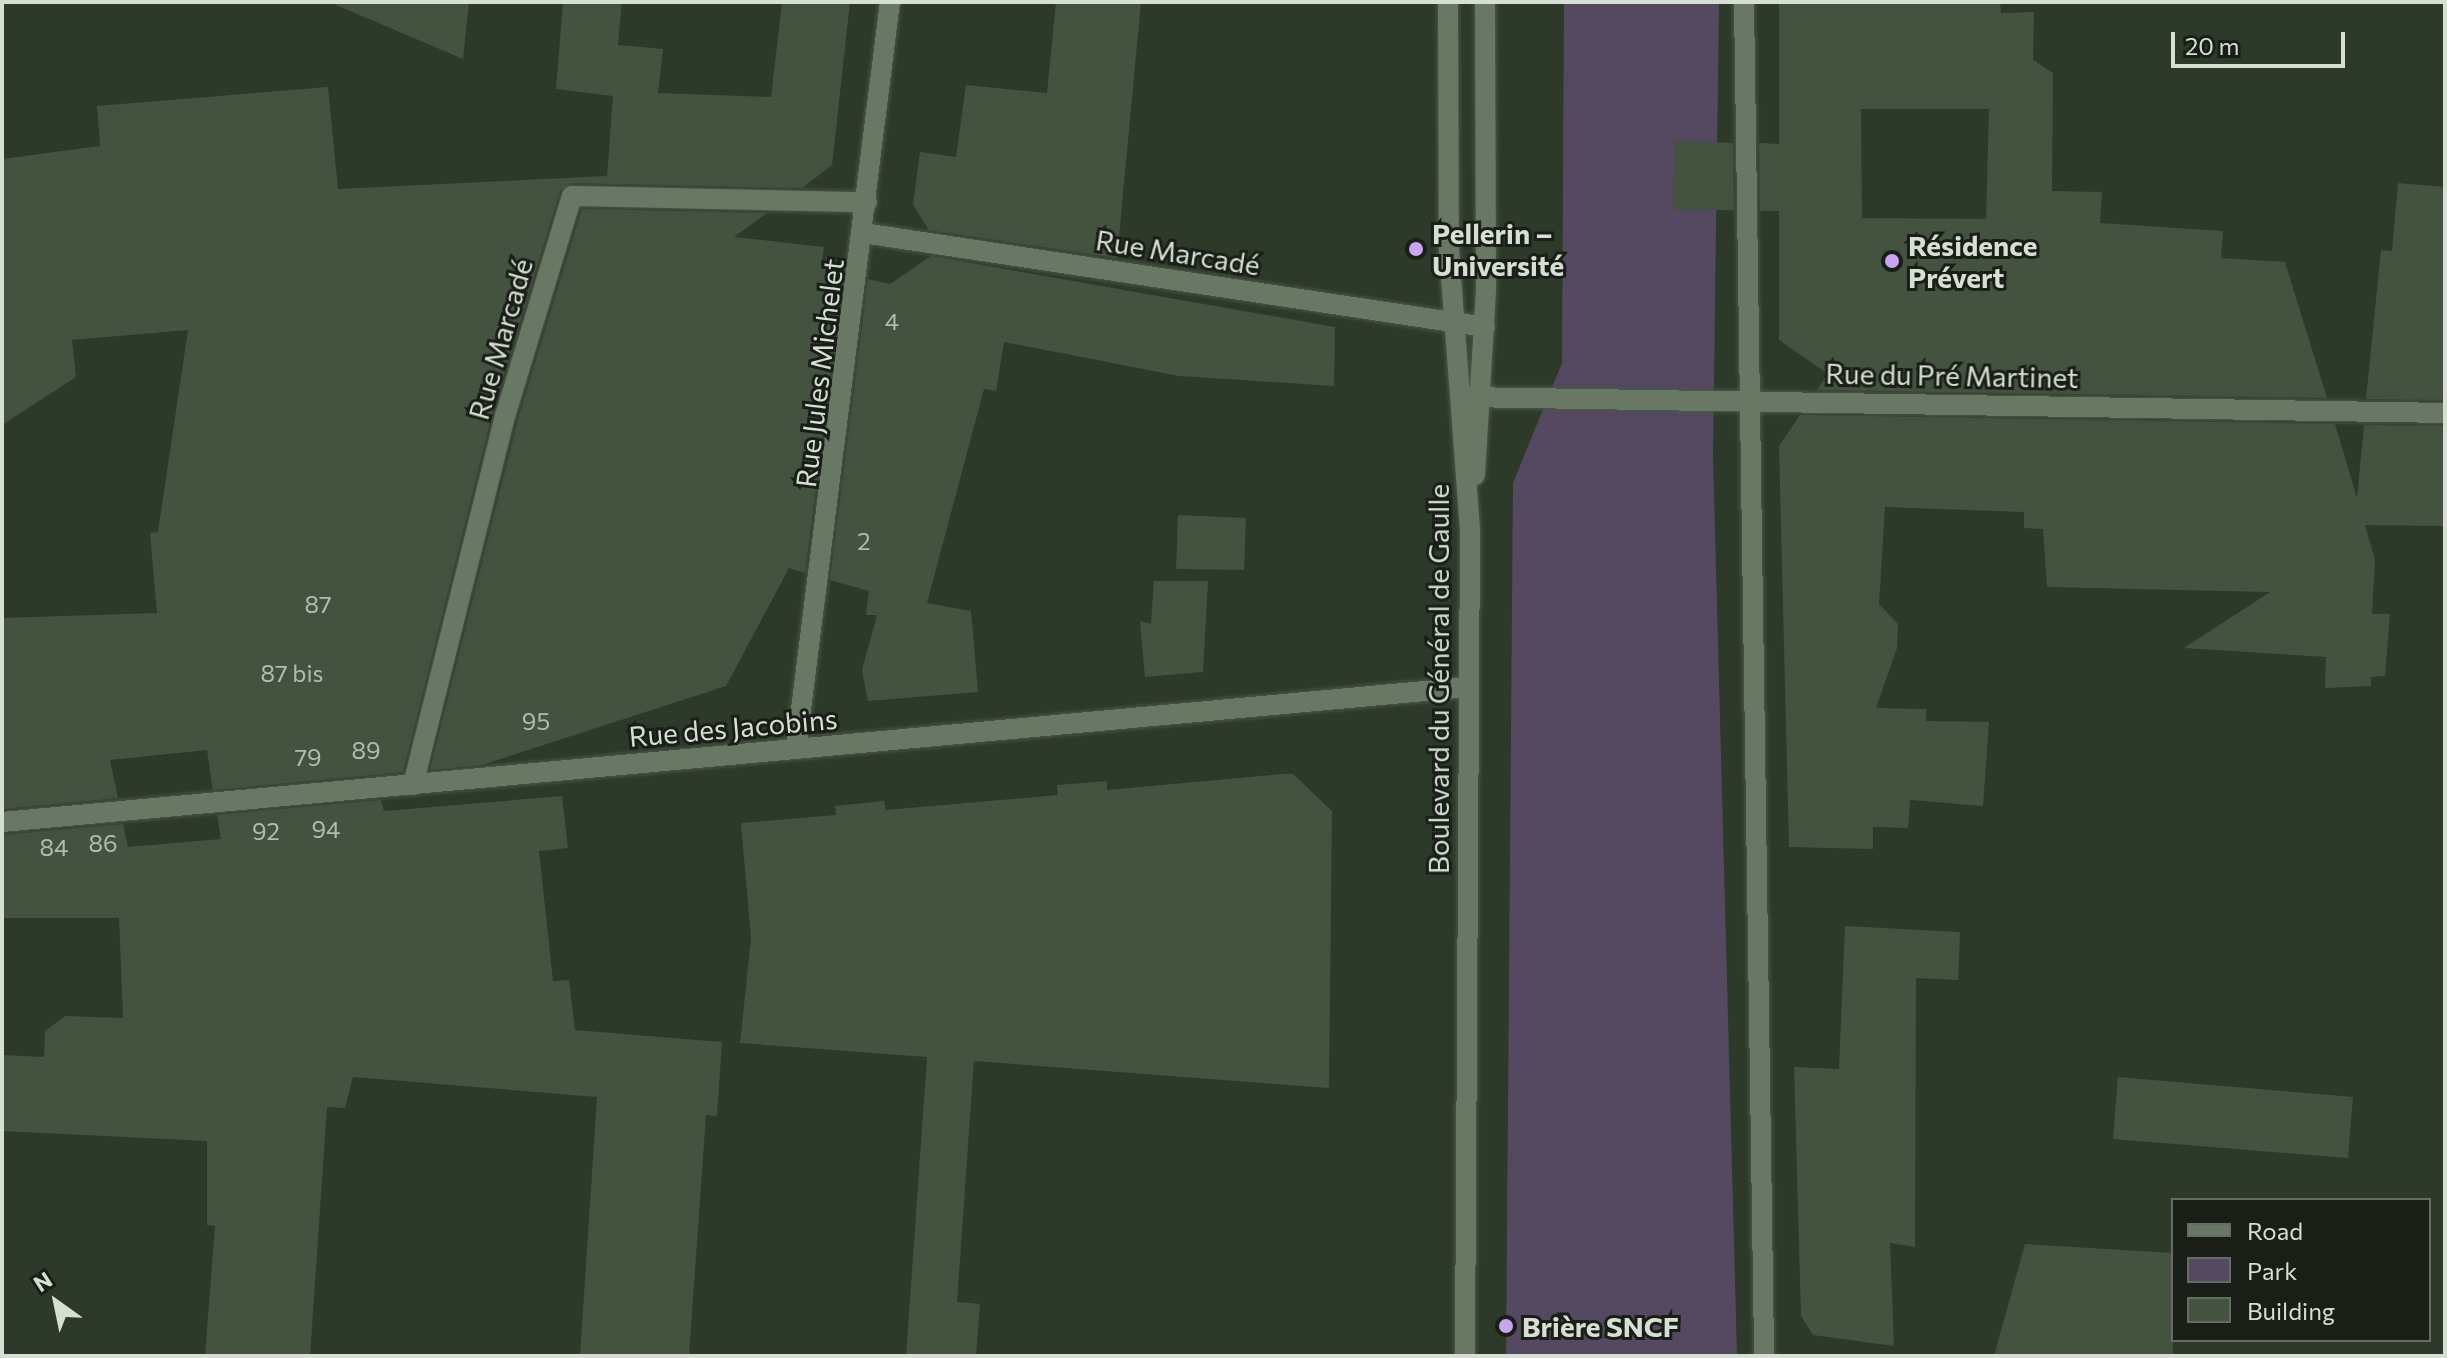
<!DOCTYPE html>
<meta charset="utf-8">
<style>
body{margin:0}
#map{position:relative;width:2447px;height:1358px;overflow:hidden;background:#2d3a29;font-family:Commissioner,sans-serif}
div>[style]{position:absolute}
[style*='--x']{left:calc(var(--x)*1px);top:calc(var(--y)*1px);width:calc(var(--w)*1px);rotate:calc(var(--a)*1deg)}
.green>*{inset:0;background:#544961}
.building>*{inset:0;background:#445240}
.roads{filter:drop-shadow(0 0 2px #4b5648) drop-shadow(0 0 2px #4b5648)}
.minor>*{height:20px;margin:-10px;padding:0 10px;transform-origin:10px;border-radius:10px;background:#697865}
.secondary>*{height:20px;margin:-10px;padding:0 10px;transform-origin:10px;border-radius:10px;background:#697865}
.dots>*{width:22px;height:22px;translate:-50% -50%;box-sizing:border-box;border:4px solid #191f17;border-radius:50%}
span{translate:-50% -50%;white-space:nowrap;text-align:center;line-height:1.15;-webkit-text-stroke:6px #191f17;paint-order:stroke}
.number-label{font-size:24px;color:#b2bcb0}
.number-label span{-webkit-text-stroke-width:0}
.poi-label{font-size:28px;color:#d7dfd5;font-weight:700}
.left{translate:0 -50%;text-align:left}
.street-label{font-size:28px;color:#d7dfd5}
.frame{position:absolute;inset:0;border:4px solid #d7dfd5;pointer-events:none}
.legend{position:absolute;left:2171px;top:1198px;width:260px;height:144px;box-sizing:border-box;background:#191f17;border:2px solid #656c63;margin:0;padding:10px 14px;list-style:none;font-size:24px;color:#d7dfd5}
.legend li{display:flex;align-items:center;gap:16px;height:40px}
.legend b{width:40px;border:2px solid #656c63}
.north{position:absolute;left:16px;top:1262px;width:80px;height:80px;-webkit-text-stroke:6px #191f17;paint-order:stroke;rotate:327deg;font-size:22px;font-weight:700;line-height:32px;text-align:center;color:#d7dfd5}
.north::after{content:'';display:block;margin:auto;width:28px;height:36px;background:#d7dfd5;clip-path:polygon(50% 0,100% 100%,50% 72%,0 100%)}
.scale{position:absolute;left:2171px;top:32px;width:174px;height:36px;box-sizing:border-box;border:4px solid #d7dfd5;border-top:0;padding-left:10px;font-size:24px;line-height:28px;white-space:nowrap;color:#d7dfd5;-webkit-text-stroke:6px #191f17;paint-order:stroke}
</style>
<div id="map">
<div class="green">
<i style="clip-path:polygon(1564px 2px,1719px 2px,1713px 456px,1737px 1356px,1506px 1356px,1513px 483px,1562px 363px)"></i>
</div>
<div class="building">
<i style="clip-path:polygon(329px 2px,469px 2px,463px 59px)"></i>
<i style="clip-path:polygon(563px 2px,622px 2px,618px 45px,663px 49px,658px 93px,771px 97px,782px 2px,850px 2px,832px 165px,802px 188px,572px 183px,560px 191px,493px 410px,403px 772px,213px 790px,207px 750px,110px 760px,118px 798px,2px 809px,2px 618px,157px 613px,150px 533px,158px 532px,188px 330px,72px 340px,76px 377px,2px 425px,2px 159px,100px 146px,97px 106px,328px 87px,338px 189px,607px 176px,613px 96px,556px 89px)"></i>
<i style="clip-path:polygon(1056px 2px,1141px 2px,1117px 258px,929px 230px,913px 205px,920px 152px,956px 157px,966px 85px,1047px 93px)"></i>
<i style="clip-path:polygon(evenodd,1779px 2px,2000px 2px,2001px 13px,2034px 12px,2033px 60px,2053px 73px,2052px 191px,2102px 192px,2100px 223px,2223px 231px,2221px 258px,2285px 262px,2327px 398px,1817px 390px,1828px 374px,1779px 340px,1779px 211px,1760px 211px,1759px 143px,1779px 144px,1779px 2px,1861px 109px,1989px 109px,1986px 219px,1862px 218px,1861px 109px)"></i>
<i style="clip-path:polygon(1674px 141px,1733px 143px,1734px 210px,1673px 210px)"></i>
<i style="clip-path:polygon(2398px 183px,2445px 187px,2445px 400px,2366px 399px,2381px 250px,2392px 251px)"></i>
<i style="clip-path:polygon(582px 209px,767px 213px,734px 237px,824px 247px,821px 268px,843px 273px,805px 573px,789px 568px,726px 686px,482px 765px,430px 770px,519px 416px)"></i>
<i style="clip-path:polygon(931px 256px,1335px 327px,1334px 386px,1179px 376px,1004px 342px,996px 391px,984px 389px,927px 603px,971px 611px,978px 692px,868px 701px,862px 670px,877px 615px,866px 615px,869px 591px,830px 580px,868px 279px,890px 284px)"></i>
<i style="clip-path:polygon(1800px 415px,2335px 424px,2357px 498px,2364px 425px,2445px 426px,2445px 526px,2365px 525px,2375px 560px,2372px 614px,2390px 614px,2385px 676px,2371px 677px,2371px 686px,2325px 688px,2326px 657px,2184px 648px,2270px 592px,2047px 587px,2043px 529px,2024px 528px,2024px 512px,1885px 507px,1879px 604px,1898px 624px,1897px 648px,1876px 708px,1926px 709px,1926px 721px,1989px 722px,1983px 806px,1910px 800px,1908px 828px,1873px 827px,1873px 849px,1789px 847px,1779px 446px)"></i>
<i style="clip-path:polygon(1178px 515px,1246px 518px,1244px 570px,1176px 569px)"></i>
<i style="clip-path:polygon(1154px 581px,1208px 581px,1203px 672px,1145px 677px,1140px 621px,1151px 624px)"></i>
<i style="clip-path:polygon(1283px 774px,1293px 774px,1332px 811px,1329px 1088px,974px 1061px,957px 1302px,980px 1304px,976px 1356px,906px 1356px,927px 1057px,740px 1043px,751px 939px,741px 823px,836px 815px,835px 806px,884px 801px,886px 810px,1058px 795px,1057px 785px,1107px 781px,1107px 790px)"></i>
<i style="clip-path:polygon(562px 796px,568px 848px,539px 851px,553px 981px,569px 980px,575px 1030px,722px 1042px,717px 1116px,706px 1115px,689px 1356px,580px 1356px,597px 1097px,353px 1077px,345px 1108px,327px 1107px,310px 1356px,205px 1356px,215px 1226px,207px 1225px,207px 1141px,2px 1131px,2px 1055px,44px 1057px,45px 1031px,65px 1016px,123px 1018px,119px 918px,2px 918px,2px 835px,123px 824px,128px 847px,221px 839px,217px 815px,381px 800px,384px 811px)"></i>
<i style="clip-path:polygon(1845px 926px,1960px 932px,1958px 980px,1916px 978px,1915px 1247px,1890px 1243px,1894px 1346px,1813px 1335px,1801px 1316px,1794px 1067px,1839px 1069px)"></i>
<i style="clip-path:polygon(2118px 1077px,2353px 1097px,2348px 1158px,2113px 1139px)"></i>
<i style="clip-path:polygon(2025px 1244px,2173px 1253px,2173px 1356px,1994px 1356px)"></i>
</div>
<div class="roads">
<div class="minor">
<i style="--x:1744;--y:2;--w:1354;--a:89.15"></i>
<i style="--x:863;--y:233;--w:629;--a:8.59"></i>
<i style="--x:1463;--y:397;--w:982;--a:0.93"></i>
<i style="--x:796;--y:749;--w:753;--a:-82.83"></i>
<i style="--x:413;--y:785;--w:383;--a:-76"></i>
<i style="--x:506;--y:413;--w:227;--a:-73.1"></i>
<i style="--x:572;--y:196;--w:295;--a:1.2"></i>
<i style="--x:2;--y:822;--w:1473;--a:-5.26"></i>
</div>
<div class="secondary">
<i style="--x:1448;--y:2;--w:248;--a:89.8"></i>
<i style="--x:1449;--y:250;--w:282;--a:85.7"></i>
<i style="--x:1470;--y:531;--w:825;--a:90.35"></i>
<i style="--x:1475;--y:475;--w:186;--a:-86.6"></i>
<i style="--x:1486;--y:289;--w:287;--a:-90.2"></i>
</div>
</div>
<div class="dots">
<i style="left:1416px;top:249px;background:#c8a5ef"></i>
<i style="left:1892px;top:261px;background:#c8a5ef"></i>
<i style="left:1506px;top:1326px;background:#c8a5ef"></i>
</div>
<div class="number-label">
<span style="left:892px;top:321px">4</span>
<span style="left:864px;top:541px">2</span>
<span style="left:318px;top:604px">87</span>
<span style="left:292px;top:673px">87 bis</span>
<span style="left:536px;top:721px">95</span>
<span style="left:366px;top:750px">89</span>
<span style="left:308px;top:757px">79</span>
<span style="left:326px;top:829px">94</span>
<span style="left:266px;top:831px">92</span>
<span style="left:103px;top:843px">86</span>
<span style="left:54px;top:847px">84</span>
</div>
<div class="poi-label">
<span class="left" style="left:1432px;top:249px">Pellerin –<br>Université</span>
<span class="left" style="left:1908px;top:261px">Résidence<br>Prévert</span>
<span class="left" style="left:1522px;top:1326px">Brière SNCF</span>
</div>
<div class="street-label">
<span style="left:1178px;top:252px;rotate:9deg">Rue Marcadé</span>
<span style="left:500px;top:339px;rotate:-74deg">Rue Marcadé</span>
<span style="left:819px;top:373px;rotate:-83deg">Rue Jules Michelet</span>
<span style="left:1952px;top:375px;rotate:1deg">Rue du Pré Martinet</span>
<span style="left:1438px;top:679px;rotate:-90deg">Boulevard du Général de Gaulle</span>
<span style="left:733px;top:727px;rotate:-5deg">Rue des Jacobins</span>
</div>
<div class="frame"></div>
<ul class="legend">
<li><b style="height:10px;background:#697865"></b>Road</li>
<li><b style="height:22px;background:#544961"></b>Park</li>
<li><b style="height:22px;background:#445240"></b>Building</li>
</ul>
<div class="north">N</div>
<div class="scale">20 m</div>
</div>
